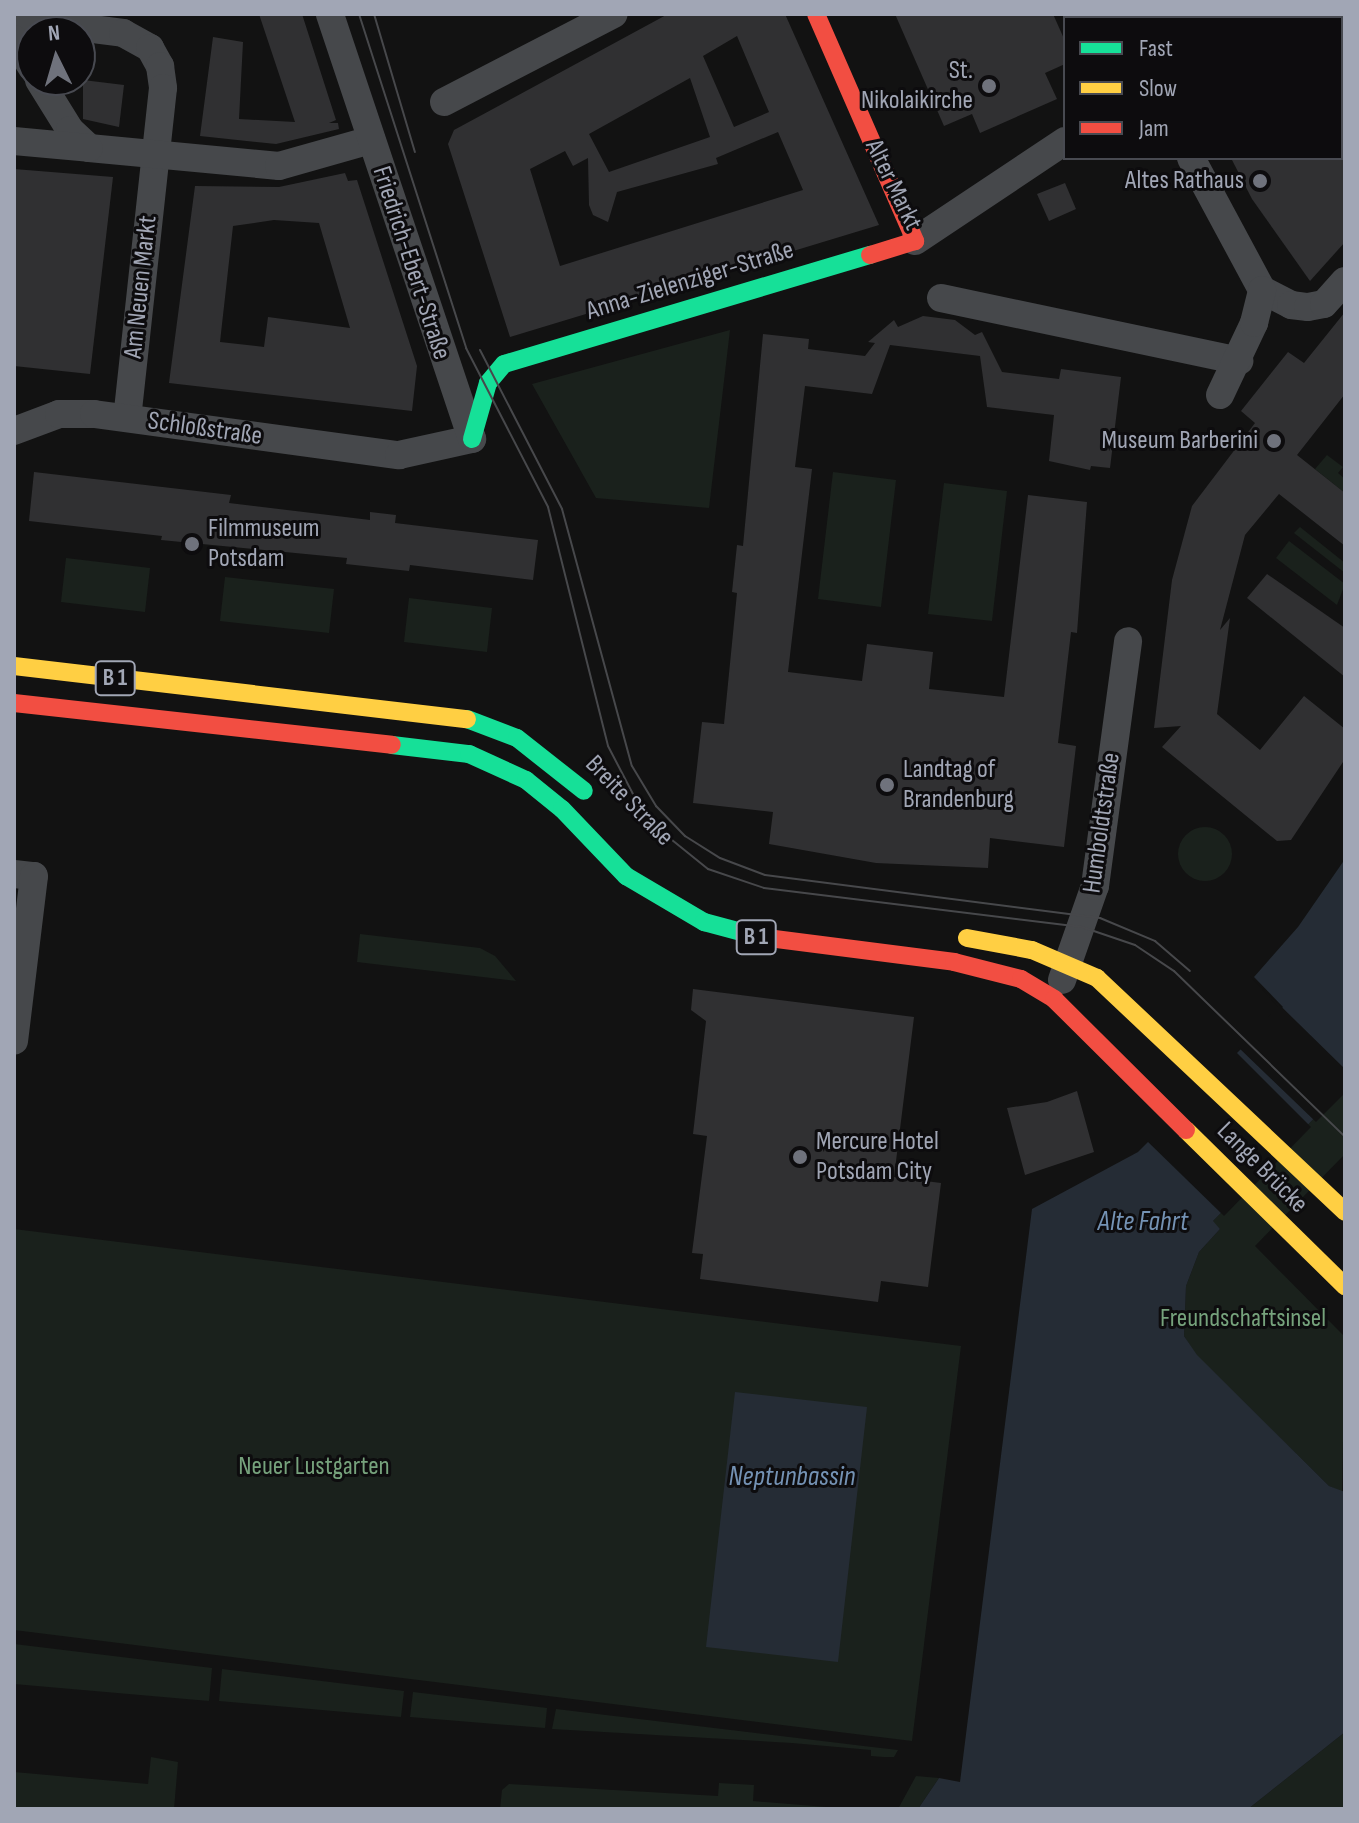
<!DOCTYPE html>
<meta charset="utf-8">
<style>
body{margin:0}
#map{position:relative;width:1359px;height:1823px;overflow:hidden;background:#121212;font-family:"Sofia Sans Condensed",sans-serif}
div>[style]{position:absolute}
[style*='--x']{left:calc(var(--x)*1px);top:calc(var(--y)*1px);width:calc(var(--w)*1px);rotate:calc(var(--a)*1deg)}
.green>*{inset:0;background:#1a211c}
.round{border-radius:50%}
.water>*{inset:0;background:#252c35}
.pier>*{inset:0;background:#121212}
.building>*{inset:0;background:#303032}
.street>*{height:28px;margin:-14px;padding:0 14px;transform-origin:14px;border-radius:14px;background:#46484b}
.fast>*{height:18px;margin:-9px;padding:0 9px;transform-origin:9px;border-radius:9px;background:#16e098}
.slow>*{height:18px;margin:-9px;padding:0 9px;transform-origin:9px;border-radius:9px;background:#ffcf43}
.jam>*{height:18px;margin:-9px;padding:0 9px;transform-origin:9px;border-radius:9px;background:#f24e42}
.tram>*{height:2px;margin:-1px;padding:0 1px;transform-origin:1px;border-radius:1px;background:#47484b}
.dots>*{width:22px;height:22px;translate:-50% -50%;box-sizing:border-box;border:4px solid #0d0c0e;border-radius:50%}
span{translate:-50% -50%;white-space:nowrap;text-align:center;line-height:1.15;-webkit-text-stroke:6px #0d0c0e;paint-order:stroke}
.shield-label span{padding:2px 6px;background:#0d0c0e;border:2px solid;border-radius:6px;-webkit-text-stroke-width:0}
.shield-label{font-size:24px;color:#a1a6b5;font-weight:700}
.poi-label{font-size:26px;color:#a1a6b5}
.right{translate:-100% -50%;text-align:right}
.left{translate:0 -50%;text-align:left}
.street-label{font-size:26px;color:#a1a6b5}
.park-label{font-size:26px;color:#76a27c}
.water-label{font-size:28px;color:#7492b4;font-style:italic}
.frame{position:absolute;inset:0;border:16px solid #a1a6b5;pointer-events:none}
.legend{position:absolute;left:1063px;top:16px;width:280px;height:144px;box-sizing:border-box;background:#0d0c0e;border:2px solid #484a51;margin:0;padding:10px 14px;list-style:none;font-size:24px;color:#a1a6b5}
.legend li{display:flex;align-items:center;gap:16px;height:40px}
.legend b{width:40px;border:2px solid #484a51}
.north{position:absolute;left:16px;top:16px;width:80px;height:80px;box-sizing:border-box;background:#0d0c0e;border:2px solid #484a51;border-radius:50%;rotate:355deg;font-size:22px;font-weight:700;line-height:32px;text-align:center;color:#a1a6b5}
.north::after{content:'';display:block;margin:auto;width:28px;height:36px;background:#6f727c;clip-path:polygon(50% 0,100% 100%,50% 72%,0 100%)}
</style>
<div id="map">
<div class="green">
<i style="clip-path:polygon(730px 330px,709px 508px,596px 498px,532px 384px)"></i>
<i style="clip-path:polygon(1327px 455px,1343px 467px,1338px 473px,1345px 479px,1345px 493px,1315px 469px)"></i>
<i style="clip-path:polygon(833px 472px,896px 480px,881px 607px,818px 599px)"></i>
<i style="clip-path:polygon(944px 483px,1007px 491px,992px 621px,928px 614px)"></i>
<i style="clip-path:polygon(1300px 527px,1345px 563px,1345px 573px,1294px 533px)"></i>
<i style="clip-path:polygon(1289px 541px,1345px 584px,1337px 605px,1276px 558px)"></i>
<i style="clip-path:polygon(66px 558px,150px 568px,145px 612px,61px 602px)"></i>
<i style="clip-path:polygon(225px 577px,334px 589px,329px 633px,220px 621px)"></i>
<i style="clip-path:polygon(409px 598px,492px 608px,487px 652px,404px 642px)"></i>
<i class="round" style="left:1178px;top:827px;width:54px;height:54px"></i>
<i style="clip-path:polygon(360px 934px,480px 948px,495px 956px,516px 981px,357px 962px)"></i>
<i style="clip-path:polygon(1345px 1087px,1345px 1154px,1255px 1246px,1345px 1337px,1342px 1492px,1329px 1486px,1196px 1355px,1184px 1336px,1186px 1286px,1199px 1252px,1220px 1229px,1212px 1222px)"></i>
<i style="clip-path:polygon(14px 1229px,961px 1346px,912px 1741px,14px 1630px)"></i>
<i style="clip-path:polygon(14px 1644px,212px 1668px,209px 1701px,14px 1684px)"></i>
<i style="clip-path:polygon(222px 1669px,404px 1691px,401px 1717px,219px 1701px)"></i>
<i style="clip-path:polygon(413px 1692px,547px 1708px,545px 1728px,410px 1717px)"></i>
<i style="clip-path:polygon(556px 1709px,872px 1747px,898px 1750px,894px 1757px,884px 1757px,871px 1756px,871px 1750px,792px 1743px,552px 1729px)"></i>
<i style="clip-path:polygon(1345px 1732px,1345px 1809px,1248px 1809px)"></i>
<i style="clip-path:polygon(151px 1757px,178px 1762px,174px 1809px,14px 1809px,14px 1772px,148px 1784px)"></i>
<i style="clip-path:polygon(916px 1776px,939px 1778px,918px 1809px,898px 1809px)"></i>
<i style="clip-path:polygon(719px 1783px,754px 1785px,753px 1801px,851px 1809px,500px 1809px,502px 1790px,509px 1784px,718px 1796px)"></i>
</div>
<div class="water">
<i style="clip-path:polygon(1345px 859px,1345px 1087px,1213px 1221px,1220px 1229px,1199px 1252px,1186px 1286px,1184px 1336px,1197px 1355px,1329px 1486px,1345px 1492px,1345px 1732px,1248px 1809px,918px 1809px,939px 1778px,960px 1782px,1032px 1209px,1138px 1152px,1283px 1007px,1254px 977px,1298px 927px)"></i>
<i style="clip-path:polygon(735px 1392px,867px 1407px,838px 1662px,706px 1647px)"></i>
</div>
<div class="pier">
<i style="clip-path:polygon(1250px 976px,1345px 1069px,1345px 1093px,1316px 1122px,1238px 1047px,1278px 1007px)"></i>
<i style="clip-path:polygon(1234px 1050px,1311px 1127px,1224px 1216px,1145px 1139px)"></i>
</div>
<div class="building">
<i style="clip-path:polygon(259px 14px,302px 14px,336px 120px,329px 123px,338px 123px,339px 129px,276px 144px,200px 136px,213px 37px,243px 42px,239px 119px,295px 122px)"></i>
<i style="clip-path:polygon(evenodd,668px 14px,785px 14px,879px 225px,510px 337px,448px 144px,454px 130px,668px 14px,737px 36px,769px 112px,734px 127px,703px 56px,737px 36px,668px 14px,690px 78px,710px 137px,609px 172px,589px 134px,690px 78px,668px 14px,778px 132px,803px 190px,560px 266px,530px 169px,565px 151px,573px 166px,588px 158px,589px 205px,593px 215px,608px 222px,617px 192px,718px 164px,716px 158px,778px 132px)"></i>
<i style="clip-path:polygon(895px 14px,1053px 14px,1065px 41px,1065px 64px,1045px 73px,1057px 99px,980px 133px,972px 114px,944px 126px)"></i>
<i style="clip-path:polygon(83px 80px,124px 85px,119px 127px,83px 119px)"></i>
<i style="clip-path:polygon(1231px 158px,1345px 158px,1345px 242px,1310px 281px,1252px 199px)"></i>
<i style="clip-path:polygon(14px 169px,113px 177px,90px 374px,14px 366px)"></i>
<i style="clip-path:polygon(evenodd,345px 173px,348px 181px,357px 180px,417px 366px,412px 411px,169px 383px,195px 186px,279px 187px,345px 173px,274px 220px,319px 223px,350px 328px,268px 317px,264px 347px,220px 342px,233px 226px,274px 220px)"></i>
<i style="clip-path:polygon(1065px 183px,1076px 209px,1049px 221px,1037px 194px)"></i>
<i style="clip-path:polygon(1345px 312px,1345px 394px,1297px 455px,1345px 493px,1345px 546px,1279px 494px,1245px 535px,1220px 630px,1230px 618px,1217px 714px,1260px 750px,1304px 696px,1345px 729px,1345px 759px,1291px 840px,1277px 841px,1162px 747px,1181px 726px,1154px 728px,1172px 580px,1192px 506px,1255px 423px,1241px 411px,1288px 352px,1304px 363px)"></i>
<i style="clip-path:polygon(923px 316px,955px 320px,975px 335px,982px 332px,1002px 372px,1059px 379px,1061px 369px,1121px 377px,1110px 468px,1091px 466px,1090px 470px,1049px 461px,1054px 415px,987px 407px,980px 356px,890px 345px,872px 394px,805px 386px,795px 467px,812px 469px,788px 672px,862px 681px,867px 644px,933px 652px,929px 689px,1004px 697px,1028px 495px,1087px 502px,1077px 633px,1071px 632px,1058px 743px,1076px 746px,1064px 847px,990px 838px,988px 868px,876px 863px,769px 844px,773px 812px,693px 803px,702px 722px,724px 724px,737px 593px,732px 592px,737px 545px,743px 546px,763px 334px,809px 339px,808px 349px,865px 356px,875px 343px,868px 342px,894px 320px,898px 327px)"></i>
<i style="clip-path:polygon(34px 472px,231px 495px,229px 503px,370px 520px,370px 512px,396px 515px,395px 523px,538px 540px,533px 580px,410px 565px,409px 571px,346px 564px,347px 558px,161px 540px,162px 536px,29px 521px)"></i>
<i style="clip-path:polygon(1267px 574px,1345px 628px,1345px 677px,1247px 598px)"></i>
<i style="clip-path:polygon(693px 989px,914px 1017px,894px 1177px,941px 1183px,928px 1287px,881px 1281px,878px 1302px,700px 1279px,703px 1254px,692px 1253px,707px 1136px,693px 1134px,706px 1021px,691px 1010px)"></i>
<i style="clip-path:polygon(1077px 1091px,1094px 1152px,1025px 1175px,1007px 1108px,1047px 1102px)"></i>
</div>
<div class="street">
<i style="--x:1127;--y:14;--w:4;--a:76"></i>
<i style="--x:14;--y:19;--w:110;--a:7.3"></i>
<i style="--x:123;--y:33;--w:31;--a:29"></i>
<i style="--x:150;--y:48;--w:21;--a:61"></i>
<i style="--x:160;--y:66;--w:22;--a:82"></i>
<i style="--x:163;--y:88;--w:332;--a:96.2"></i>
<i style="--x:14;--y:39;--w:34;--a:58"></i>
<i style="--x:39;--y:80;--w:59;--a:58.2"></i>
<i style="--x:70;--y:130;--w:26;--a:43"></i>
<i style="--x:89;--y:148;--w:191;--a:5.4"></i>
<i style="--x:279;--y:166;--w:96;--a:-15.8"></i>
<i style="--x:444;--y:102;--w:191;--a:-27.4"></i>
<i style="--x:14;--y:141;--w:75;--a:5.3"></i>
<i style="--x:1191;--y:158;--w:150;--a:61.7"></i>
<i style="--x:1262;--y:290;--w:33;--a:27"></i>
<i style="--x:1291;--y:305;--w:17;--a:7"></i>
<i style="--x:1308;--y:307;--w:16;--a:-11"></i>
<i style="--x:1324;--y:304;--w:31;--a:-48"></i>
<i style="--x:915;--y:241;--w:180;--a:-33.7"></i>
<i style="--x:941;--y:298;--w:305;--a:11.9"></i>
<i style="--x:1220;--y:395;--w:80;--a:-64.7"></i>
<i style="--x:1254;--y:323;--w:34;--a:-76"></i>
<i style="--x:14;--y:431;--w:48;--a:-20.7"></i>
<i style="--x:59;--y:414;--w:35;--a:0"></i>
<i style="--x:94;--y:414;--w:308;--a:7.7"></i>
<i style="--x:399;--y:455;--w:75;--a:-12.4"></i>
<i style="--x:472;--y:439;--w:448;--a:-108.5"></i>
<i style="--x:14;--y:874;--w:20;--a:6"></i>
<i style="--x:34;--y:876;--w:166;--a:96.9"></i>
<i style="--x:1062;--y:980;--w:100;--a:-70.7"></i>
<i style="--x:1095;--y:886;--w:247;--a:-82.3"></i>
</div>
<div class="fast">
<i style="--x:472;--y:439;--w:58;--a:-74.1"></i>
<i style="--x:488;--y:383;--w:25;--a:-50"></i>
<i style="--x:504;--y:364;--w:382;--a:-16.6"></i>
<i style="--x:467;--y:719;--w:53;--a:20.8"></i>
<i style="--x:517;--y:738;--w:85;--a:38.3"></i>
<i style="--x:392;--y:745;--w:78;--a:6.7"></i>
<i style="--x:469;--y:754;--w:63;--a:24.5"></i>
<i style="--x:526;--y:780;--w:46;--a:38.9"></i>
<i style="--x:562;--y:809;--w:93;--a:46.3"></i>
<i style="--x:626;--y:876;--w:91;--a:30.5"></i>
<i style="--x:704;--y:922;--w:58;--a:15"></i>
</div>
<div class="slow">
<i style="--x:14;--y:666;--w:456;--a:6.7"></i>
<i style="--x:967;--y:938;--w:66;--a:10.5"></i>
<i style="--x:1032;--y:950;--w:71;--a:23.3"></i>
<i style="--x:1097;--y:978;--w:341;--a:43.3"></i>
<i style="--x:1186;--y:1130;--w:223;--a:44.5"></i>
</div>
<div class="jam">
<i style="--x:816;--y:14;--w:248;--a:66.4"></i>
<i style="--x:915;--y:241;--w:47;--a:162.7"></i>
<i style="--x:14;--y:703;--w:380;--a:6.3"></i>
<i style="--x:760;--y:937;--w:196;--a:7.3"></i>
<i style="--x:954;--y:962;--w:69;--a:14.2"></i>
<i style="--x:1021;--y:979;--w:39;--a:31"></i>
<i style="--x:1054;--y:999;--w:186;--a:44.8"></i>
</div>
<div class="tram">
<i style="--x:359;--y:14;--w:351;--a:72.2"></i>
<i style="--x:466;--y:348;--w:179;--a:62.7"></i>
<i style="--x:548;--y:507;--w:246;--a:75.9"></i>
<i style="--x:608;--y:746;--w:82;--a:62.5"></i>
<i style="--x:646;--y:819;--w:80;--a:38.9"></i>
<i style="--x:708;--y:869;--w:59;--a:18.7"></i>
<i style="--x:764;--y:888;--w:320;--a:7"></i>
<i style="--x:1082;--y:927;--w:56;--a:18.8"></i>
<i style="--x:1135;--y:945;--w:47;--a:33.7"></i>
<i style="--x:1174;--y:971;--w:238;--a:44.1"></i>
<i style="--x:374;--y:14;--w:144;--a:73.5"></i>
<i style="--x:480;--y:350;--w:179;--a:62.7"></i>
<i style="--x:562;--y:509;--w:266;--a:74.8"></i>
<i style="--x:632;--y:766;--w:47;--a:59"></i>
<i style="--x:656;--y:806;--w:42;--a:46"></i>
<i style="--x:685;--y:836;--w:41;--a:32.2"></i>
<i style="--x:720;--y:858;--w:48;--a:20.7"></i>
<i style="--x:765;--y:875;--w:338;--a:7.3"></i>
<i style="--x:1100;--y:918;--w:60;--a:22.7"></i>
<i style="--x:1155;--y:941;--w:46;--a:40.6"></i>
</div>
<div class="dots">
<i style="left:989px;top:86px;background:#6f727c"></i>
<i style="left:1260px;top:181px;background:#6f727c"></i>
<i style="left:1274px;top:441px;background:#6f727c"></i>
<i style="left:192px;top:544px;background:#6f727c"></i>
<i style="left:887px;top:785px;background:#6f727c"></i>
<i style="left:800px;top:1157px;background:#6f727c"></i>
</div>
<div class="shield-label">
<span style="left:115px;top:678px">B 1</span>
<span style="left:756px;top:937px">B 1</span>
</div>
<div class="poi-label">
<span class="right" style="left:973px;top:86px">St.<br>Nikolaikirche</span>
<span class="right" style="left:1244px;top:181px">Altes Rathaus</span>
<span class="right" style="left:1258px;top:441px">Museum Barberini</span>
<span class="left" style="left:208px;top:544px">Filmmuseum<br>Potsdam</span>
<span class="left" style="left:903px;top:785px">Landtag of<br>Brandenburg</span>
<span class="left" style="left:816px;top:1157px">Mercure Hotel<br>Potsdam City</span>
</div>
<div class="street-label">
<span style="left:893px;top:185px;rotate:64deg">Alter Markt</span>
<span style="left:411px;top:263px;rotate:72deg">Friedrich-Ebert-Straße</span>
<span style="left:690px;top:281px;rotate:-17deg">Anna-Zielenziger-Straße</span>
<span style="left:141px;top:287px;rotate:-84deg">Am Neuen Markt</span>
<span style="left:205px;top:429px;rotate:8deg">Schloßstraße</span>
<span style="left:629px;top:801px;rotate:46deg">Breite Straße</span>
<span style="left:1102px;top:823px;rotate:-82deg">Humboldtstraße</span>
<span style="left:1262px;top:1168px;rotate:45deg">Lange Brücke</span>
</div>
<div class="park-label">
<span style="left:1243px;top:1319px">Freundschaftsinsel</span>
<span style="left:314px;top:1467px">Neuer Lustgarten</span>
</div>
<div class="water-label">
<span style="left:1143px;top:1222px">Alte Fahrt</span>
<span style="left:792px;top:1477px">Neptunbassin</span>
</div>
<div class="frame"></div>
<ul class="legend">
<li><b style="height:10px;background:#16e098"></b>Fast</li>
<li><b style="height:10px;background:#ffcf43"></b>Slow</li>
<li><b style="height:10px;background:#f24e42"></b>Jam</li>
</ul>
<div class="north">N</div>
</div>
